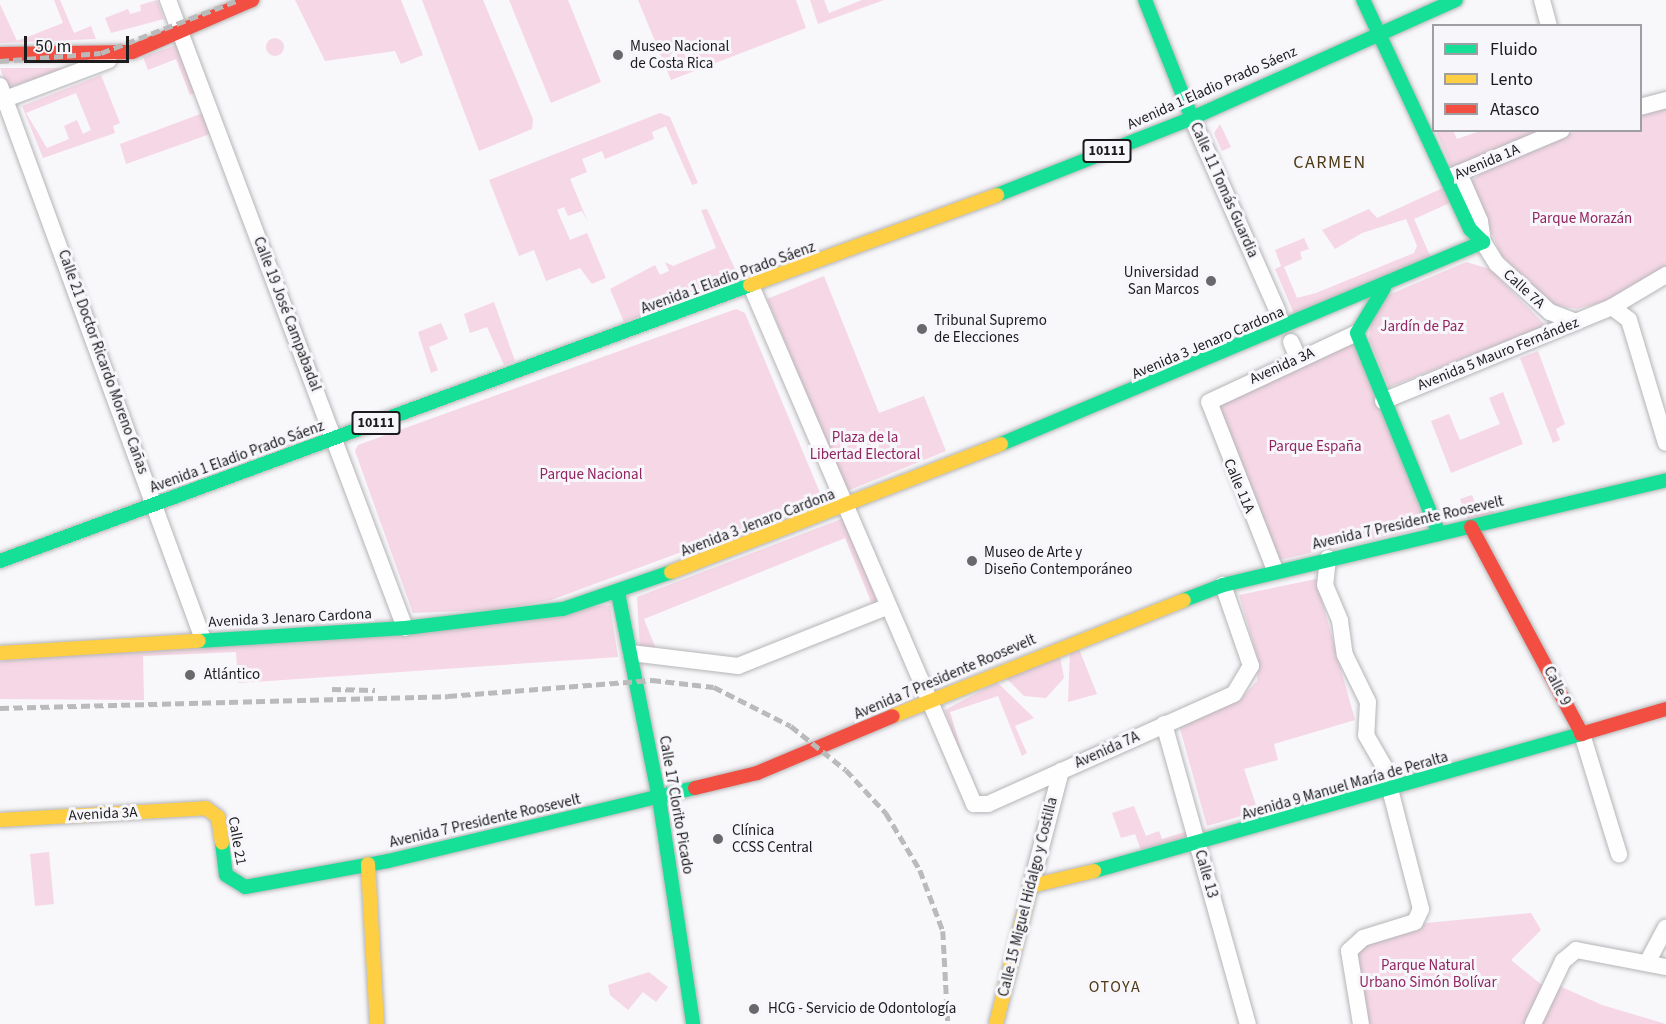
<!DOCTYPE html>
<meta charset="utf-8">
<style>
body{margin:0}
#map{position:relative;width:1666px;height:1024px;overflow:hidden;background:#f8f7fa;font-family:"Source Sans 3",sans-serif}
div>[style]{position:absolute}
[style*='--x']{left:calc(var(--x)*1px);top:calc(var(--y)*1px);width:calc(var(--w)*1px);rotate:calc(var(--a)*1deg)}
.green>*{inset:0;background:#f6d7e5}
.round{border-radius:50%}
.roads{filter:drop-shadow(0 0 2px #b5b5b7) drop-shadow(0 0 2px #b5b5b7)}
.street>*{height:16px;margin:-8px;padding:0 8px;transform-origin:8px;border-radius:8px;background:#fefefe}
.fast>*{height:14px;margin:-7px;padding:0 7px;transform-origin:7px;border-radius:7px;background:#16e098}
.slow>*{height:14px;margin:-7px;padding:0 7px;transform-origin:7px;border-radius:7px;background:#ffcf43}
.jam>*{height:14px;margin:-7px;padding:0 7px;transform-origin:7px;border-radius:7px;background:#f24e42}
.rail>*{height:4.5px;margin-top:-2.25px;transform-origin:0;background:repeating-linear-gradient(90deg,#bababb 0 9px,transparent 0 13.5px)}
.dots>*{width:16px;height:16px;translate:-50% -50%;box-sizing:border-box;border:3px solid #f7f6fb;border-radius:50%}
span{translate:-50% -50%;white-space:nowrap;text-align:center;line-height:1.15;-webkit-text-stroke:6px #f7f6fb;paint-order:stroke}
.shield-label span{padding:2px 4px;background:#f7f6fb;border:2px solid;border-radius:4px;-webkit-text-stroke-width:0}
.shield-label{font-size:14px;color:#1c1c1e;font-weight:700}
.poi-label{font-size:15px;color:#1c1c1e}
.left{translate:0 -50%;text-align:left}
.right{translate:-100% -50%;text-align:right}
.street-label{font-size:15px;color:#1c1c1e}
.park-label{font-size:15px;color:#91245f}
.neighbourhood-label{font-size:16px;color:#4e3914;letter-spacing:1.5px}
.quarter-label{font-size:18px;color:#4e3914;letter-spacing:1.5px}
.legend{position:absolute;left:1432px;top:24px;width:210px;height:108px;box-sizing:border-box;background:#f7f6fb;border:2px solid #9f9fa3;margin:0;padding:8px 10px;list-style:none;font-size:18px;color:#1c1c1e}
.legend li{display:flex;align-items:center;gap:12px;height:30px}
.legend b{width:30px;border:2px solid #9f9fa3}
.scale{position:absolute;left:24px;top:36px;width:105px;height:27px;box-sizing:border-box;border:3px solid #1c1c1e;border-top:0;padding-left:8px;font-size:18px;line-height:21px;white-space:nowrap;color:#1c1c1e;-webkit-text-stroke:4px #f7f6fb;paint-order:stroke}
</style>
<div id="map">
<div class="green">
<i style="clip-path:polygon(54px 0,60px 0,74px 33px,91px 26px,96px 39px,0 43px,0 4px,17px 41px,63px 23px)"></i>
<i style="clip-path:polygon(157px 0,164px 19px,111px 33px,105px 18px,128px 9px,130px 14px,141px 11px,140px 5px)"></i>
<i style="clip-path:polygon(295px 0,401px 0,423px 55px,401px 64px,395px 51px,325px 61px)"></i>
<i style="clip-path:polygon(422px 0,483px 0,533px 119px,532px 129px,479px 151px)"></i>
<i style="clip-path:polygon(509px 0,568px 0,601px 82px,551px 103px)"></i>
<i style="clip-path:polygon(638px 0,796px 0,806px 28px,671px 80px)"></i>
<i style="clip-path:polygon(810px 0,824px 0,829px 13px,862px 0,884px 0,818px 24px)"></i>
<i class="round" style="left:266px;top:38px;width:18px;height:18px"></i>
<i style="clip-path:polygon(176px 45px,195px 93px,190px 95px,176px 59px,148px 70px,143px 57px)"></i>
<i style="clip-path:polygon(0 68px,67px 68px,7px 88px)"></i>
<i style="clip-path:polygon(evenodd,101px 75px,120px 123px,113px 126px,115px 133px,43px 158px,22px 106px,101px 75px,76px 93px,91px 130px,83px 134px,77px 120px,64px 126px,69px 139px,47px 148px,26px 113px,76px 93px)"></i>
<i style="clip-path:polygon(1666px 107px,1666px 267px,1610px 300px,1577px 309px,1553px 305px,1501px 255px,1470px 183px,1481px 173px,1574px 132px,1640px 130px,1641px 114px)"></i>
<i style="clip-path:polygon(203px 113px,210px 134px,126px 164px,120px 144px)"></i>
<i style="clip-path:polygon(660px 113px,670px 117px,698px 183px,692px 185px,666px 126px,652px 132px,654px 139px,605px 159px,602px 151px,582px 159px,587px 172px,570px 179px,588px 222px,582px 211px,568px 216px,564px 207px,557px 210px,570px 240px,587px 233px,606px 278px,592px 284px,580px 268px,546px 281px,534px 250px,519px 256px,489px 180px)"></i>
<i style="clip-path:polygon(1220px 124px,1231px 147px,1222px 151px,1214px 133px)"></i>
<i style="clip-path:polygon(1436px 131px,1453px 131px,1457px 139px,1480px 131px,1545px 131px,1453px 170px)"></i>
<i style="clip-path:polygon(1445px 187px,1452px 202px,1414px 219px,1431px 258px,1295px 316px,1275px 269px,1281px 266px,1275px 250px,1304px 238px,1309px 249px,1300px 252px,1302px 259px,1284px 267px,1297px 298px,1316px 293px,1414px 253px,1417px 246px,1406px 219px,1362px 233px,1335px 249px,1322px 230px,1369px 209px,1377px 218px)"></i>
<i style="clip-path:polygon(707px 209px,736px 271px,732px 281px,624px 322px,610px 289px,655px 265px,660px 275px,669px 271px,665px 262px,673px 266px,716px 248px,701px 210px)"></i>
<i style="clip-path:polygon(1466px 262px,1490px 269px,1546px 326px,1389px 387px,1369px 339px,1371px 322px,1386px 296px)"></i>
<i style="clip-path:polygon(824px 276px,879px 413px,924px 396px,946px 451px,847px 491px,767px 299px)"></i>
<i style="clip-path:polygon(494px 302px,515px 361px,504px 365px,487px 327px,470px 333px,464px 314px)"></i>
<i style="clip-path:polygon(736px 309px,745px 313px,823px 500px,551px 600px,494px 610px,413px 613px,355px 451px,358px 445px)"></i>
<i style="clip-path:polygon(441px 323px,448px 339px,429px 347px,438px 370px,431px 373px,418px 332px)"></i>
<i style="clip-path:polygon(1354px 339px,1428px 527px,1279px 560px,1213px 402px)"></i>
<i style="clip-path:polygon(1538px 351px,1565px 424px,1556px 429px,1560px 440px,1553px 443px,1520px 358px)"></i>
<i style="clip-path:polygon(1503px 392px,1523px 444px,1451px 473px,1431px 421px,1449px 414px,1460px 440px,1500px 424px,1489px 398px)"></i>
<i style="clip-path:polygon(1472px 495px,1477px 508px,1492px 505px,1495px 515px,1468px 520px,1460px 499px)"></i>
<i style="clip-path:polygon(844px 518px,878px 604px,872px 604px,845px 538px,644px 619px,656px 649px,640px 651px,637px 597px)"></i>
<i style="clip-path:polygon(1316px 579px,1355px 720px,1274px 744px,1278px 760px,1244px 769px,1258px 811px,1207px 826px,1179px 725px,1242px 698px,1257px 681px,1258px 659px,1239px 595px)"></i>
<i style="clip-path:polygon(610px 605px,618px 657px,238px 683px,236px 652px,143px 656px,144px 700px,0 699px,0 661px)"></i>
<i style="clip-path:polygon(1079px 649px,1097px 694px,1068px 702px,1070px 652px)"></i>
<i style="clip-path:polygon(1060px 656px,1064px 678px,1046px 698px,1024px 696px,1006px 678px)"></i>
<i style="clip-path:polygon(997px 682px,1034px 718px,1015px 726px,1027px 753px,1022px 756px,998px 696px,950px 712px,974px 793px,945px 710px)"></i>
<i style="clip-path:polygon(1134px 806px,1146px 836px,1159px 831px,1162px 839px,1188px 831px,1188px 837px,1141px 850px,1135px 834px,1121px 838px,1112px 813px)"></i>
<i style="clip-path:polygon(49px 852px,54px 904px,35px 906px,30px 854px)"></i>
<i style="clip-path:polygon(1531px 913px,1541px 930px,1511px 960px,1543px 986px,1525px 1024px,1367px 1024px,1357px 952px,1365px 943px,1426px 923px)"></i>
<i style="clip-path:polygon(649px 972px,668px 987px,656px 1002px,643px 992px,628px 1010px,610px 995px,608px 985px)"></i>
<i style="clip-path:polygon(1557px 985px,1602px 1005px,1666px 1024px,1541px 1024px)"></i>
</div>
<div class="roads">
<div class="street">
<i style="--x:168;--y:0;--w:671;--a:69.32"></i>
<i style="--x:1542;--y:0;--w:27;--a:75"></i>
<i style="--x:0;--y:86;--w:589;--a:69.84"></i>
<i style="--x:0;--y:101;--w:116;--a:-20.6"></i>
<i style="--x:1640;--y:107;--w:27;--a:-15"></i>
<i style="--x:1192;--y:118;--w:212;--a:66.1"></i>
<i style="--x:1459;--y:173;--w:52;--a:66.4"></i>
<i style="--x:1480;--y:221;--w:21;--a:82"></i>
<i style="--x:1483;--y:242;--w:26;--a:58"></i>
<i style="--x:1497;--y:264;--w:72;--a:42.2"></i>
<i style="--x:1550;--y:312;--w:28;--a:21"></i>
<i style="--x:1450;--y:177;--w:121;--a:-22.8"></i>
<i style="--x:752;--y:288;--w:562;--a:66.72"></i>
<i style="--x:974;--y:804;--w:14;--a:0"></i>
<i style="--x:988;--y:804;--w:269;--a:-24.1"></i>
<i style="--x:1234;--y:694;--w:33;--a:-59"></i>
<i style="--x:1251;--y:666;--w:86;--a:-109.1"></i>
<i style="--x:1612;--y:307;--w:21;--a:37"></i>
<i style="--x:1629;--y:320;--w:128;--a:73.3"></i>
<i style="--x:1291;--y:342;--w:17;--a:66"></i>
<i style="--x:1383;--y:401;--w:248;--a:-22.3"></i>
<i style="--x:1612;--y:307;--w:63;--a:-30.7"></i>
<i style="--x:1328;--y:558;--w:27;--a:96"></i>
<i style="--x:1325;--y:585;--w:39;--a:67"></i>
<i style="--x:1340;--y:621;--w:34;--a:82"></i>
<i style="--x:1345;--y:655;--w:52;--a:63.9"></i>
<i style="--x:1368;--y:702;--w:33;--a:93"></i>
<i style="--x:1366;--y:735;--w:36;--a:60"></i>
<i style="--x:1384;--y:766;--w:148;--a:75.5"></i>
<i style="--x:1421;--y:909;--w:14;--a:115"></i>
<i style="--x:1415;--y:922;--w:54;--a:162.9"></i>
<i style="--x:1363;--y:938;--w:19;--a:137"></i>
<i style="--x:1349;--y:951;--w:74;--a:80.7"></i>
<i style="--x:1275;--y:570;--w:180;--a:-111.4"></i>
<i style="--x:1209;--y:402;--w:163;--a:-25"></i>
<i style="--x:631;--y:653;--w:108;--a:6.9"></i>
<i style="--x:738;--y:666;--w:159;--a:-21.7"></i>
<i style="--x:1164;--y:724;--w:312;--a:74.4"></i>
<i style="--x:1582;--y:734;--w:126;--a:72.9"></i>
<i style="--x:1031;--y:886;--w:119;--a:-75.4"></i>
<i style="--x:1647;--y:963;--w:40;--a:-62"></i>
<i style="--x:1533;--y:1024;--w:70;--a:-64.5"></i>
<i style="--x:1563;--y:961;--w:17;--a:-40"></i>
<i style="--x:1576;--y:950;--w:92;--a:10.7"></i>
</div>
<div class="fast">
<i style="--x:1145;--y:0;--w:127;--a:68.3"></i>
<i style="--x:997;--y:195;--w:210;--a:-21.5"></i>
<i style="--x:1192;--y:118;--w:289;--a:-24.1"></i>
<i style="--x:1384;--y:288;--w:52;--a:121"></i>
<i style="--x:1357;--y:333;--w:217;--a:67.8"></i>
<i style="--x:1001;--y:444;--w:523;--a:-22.74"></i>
<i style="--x:1483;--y:242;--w:18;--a:-135"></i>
<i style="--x:1470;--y:229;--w:253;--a:-115"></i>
<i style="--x:0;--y:561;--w:799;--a:-20.2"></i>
<i style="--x:618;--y:593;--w:209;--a:78.7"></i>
<i style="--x:659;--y:798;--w:229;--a:81.4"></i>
<i style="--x:1184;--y:600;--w:42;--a:-21"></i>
<i style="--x:1223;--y:585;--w:455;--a:-13.3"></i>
<i style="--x:199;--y:641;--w:206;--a:-3.6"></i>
<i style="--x:405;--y:628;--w:159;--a:-6.9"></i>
<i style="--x:563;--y:609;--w:114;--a:-18.9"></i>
<i style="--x:222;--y:843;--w:32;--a:83"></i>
<i style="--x:226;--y:875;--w:22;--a:32"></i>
<i style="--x:245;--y:887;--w:145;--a:-10.3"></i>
<i style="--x:388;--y:861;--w:316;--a:-13.4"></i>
<i style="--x:1094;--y:871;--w:506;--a:-15.71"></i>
</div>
<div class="slow">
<i style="--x:750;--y:285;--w:263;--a:-20"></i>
<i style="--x:671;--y:572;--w:354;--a:-21.2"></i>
<i style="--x:0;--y:653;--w:199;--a:-3.5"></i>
<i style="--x:893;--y:716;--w:313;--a:-21.7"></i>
<i style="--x:0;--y:820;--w:206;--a:-3.3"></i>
<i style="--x:206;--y:808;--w:15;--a:37"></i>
<i style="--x:218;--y:817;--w:26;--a:81"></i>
<i style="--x:368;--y:864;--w:160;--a:86.8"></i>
<i style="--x:996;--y:1024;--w:142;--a:-75.8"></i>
<i style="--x:1031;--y:886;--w:65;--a:-13.4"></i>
</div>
<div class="jam">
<i style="--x:0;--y:54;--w:132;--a:-0.9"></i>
<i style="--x:132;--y:52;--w:131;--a:-23.4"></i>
<i style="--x:1471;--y:527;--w:235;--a:61.8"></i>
<i style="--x:1581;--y:734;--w:89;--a:-16.4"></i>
<i style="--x:695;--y:788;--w:64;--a:-13.6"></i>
<i style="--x:757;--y:773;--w:147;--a:-22.7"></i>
</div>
</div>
<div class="rail">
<i style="--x:0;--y:61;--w:101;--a:-4.5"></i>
<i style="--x:101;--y:53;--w:147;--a:-21.1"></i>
<i style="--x:332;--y:689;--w:43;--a:1.3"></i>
<i style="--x:0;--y:708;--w:448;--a:-1.5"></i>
<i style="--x:448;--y:696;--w:205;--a:-4.5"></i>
<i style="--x:652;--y:680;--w:62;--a:6.4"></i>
<i style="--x:714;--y:687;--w:86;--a:26.9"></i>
<i style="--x:791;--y:726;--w:70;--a:38.7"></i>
<i style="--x:846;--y:770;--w:59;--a:47.1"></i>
<i style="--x:886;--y:813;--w:66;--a:59.2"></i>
<i style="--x:920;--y:870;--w:65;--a:69.3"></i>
<i style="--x:943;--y:931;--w:93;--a:86.9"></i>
</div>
<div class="dots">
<i style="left:618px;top:55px;background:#69696b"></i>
<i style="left:1211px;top:281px;background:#69696b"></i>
<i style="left:922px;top:329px;background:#69696b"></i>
<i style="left:972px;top:561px;background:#69696b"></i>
<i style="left:190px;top:675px;background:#69696b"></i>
<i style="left:718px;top:839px;background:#69696b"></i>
<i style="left:754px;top:1009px;background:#69696b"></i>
</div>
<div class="shield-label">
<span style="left:1107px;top:151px">10111</span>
<span style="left:376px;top:423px">10111</span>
</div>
<div class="poi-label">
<span class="left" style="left:630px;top:55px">Museo Nacional<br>de Costa Rica</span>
<span class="right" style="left:1199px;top:281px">Universidad<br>San Marcos</span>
<span class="left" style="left:934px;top:329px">Tribunal Supremo<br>de Elecciones</span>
<span class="left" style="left:984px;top:561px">Museo de Arte y<br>Diseño Contemporáneo</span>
<span class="left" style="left:204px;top:675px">Atlántico</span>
<span class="left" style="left:732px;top:839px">Clínica<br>CCSS Central</span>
<span class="left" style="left:768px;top:1009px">HCG - Servicio de Odontología</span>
</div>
<div class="street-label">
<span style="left:1212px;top:88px;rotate:-24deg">Avenida 1 Eladio Prado Sáenz</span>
<span style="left:1487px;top:162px;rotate:-23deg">Avenida 1A</span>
<span style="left:1224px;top:190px;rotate:66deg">Calle 11 Tomás Guardia</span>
<span style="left:728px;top:278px;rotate:-20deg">Avenida 1 Eladio Prado Sáenz</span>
<span style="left:1524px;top:289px;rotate:42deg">Calle 7A</span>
<span style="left:287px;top:314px;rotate:69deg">Calle 19 José Campabadal</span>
<span style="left:1208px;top:343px;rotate:-23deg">Avenida 3 Jenaro Cardona</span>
<span style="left:1498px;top:354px;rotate:-22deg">Avenida 5 Mauro Fernández</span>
<span style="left:103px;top:362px;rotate:70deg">Calle 21 Doctor Ricardo Moreno Cañas</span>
<span style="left:1282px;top:366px;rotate:-24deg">Avenida 3A</span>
<span style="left:237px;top:457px;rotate:-20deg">Avenida 1 Eladio Prado Sáenz</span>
<span style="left:1239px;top:486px;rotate:67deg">Calle 11A</span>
<span style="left:758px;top:523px;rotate:-21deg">Avenida 3 Jenaro Cardona</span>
<span style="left:1408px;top:523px;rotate:-13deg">Avenida 7 Presidente Roosevelt</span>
<span style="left:290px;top:618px;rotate:-3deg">Avenida 3 Jenaro Cardona</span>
<span style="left:945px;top:677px;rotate:-23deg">Avenida 7 Presidente Roosevelt</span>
<span style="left:1557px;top:686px;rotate:63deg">Calle 9</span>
<span style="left:1107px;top:750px;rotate:-24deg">Avenida 7A</span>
<span style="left:1345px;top:786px;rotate:-16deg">Avenida 9 Manuel María de Peralta</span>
<span style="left:676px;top:805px;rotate:80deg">Calle 17 Clorito Picado</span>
<span style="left:103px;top:814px;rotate:-3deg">Avenida 3A</span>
<span style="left:485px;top:821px;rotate:-13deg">Avenida 7 Presidente Roosevelt</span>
<span style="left:237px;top:841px;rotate:80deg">Calle 21</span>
<span style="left:1206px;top:874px;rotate:74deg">Calle 13</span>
<span style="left:1028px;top:897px;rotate:-76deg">Calle 15 Miguel Hidalgo y Costilla</span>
</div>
<div class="park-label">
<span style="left:1582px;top:219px">Parque Morazán</span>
<span style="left:1422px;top:327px">Jardín de Paz</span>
<span style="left:865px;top:446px">Plaza de la<br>Libertad Electoral</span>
<span style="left:1315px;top:447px">Parque España</span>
<span style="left:591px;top:475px">Parque Nacional</span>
<span style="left:1428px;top:974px">Parque Natural<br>Urbano Simón Bolívar</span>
</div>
<div class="neighbourhood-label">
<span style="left:1115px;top:987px">OTOYA</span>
</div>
<div class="quarter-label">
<span style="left:1330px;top:163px">CARMEN</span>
</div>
<ul class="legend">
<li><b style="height:8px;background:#16e098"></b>Fluido</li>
<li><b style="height:8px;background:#ffcf43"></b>Lento</li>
<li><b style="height:8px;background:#f24e42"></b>Atasco</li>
</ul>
<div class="scale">50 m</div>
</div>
